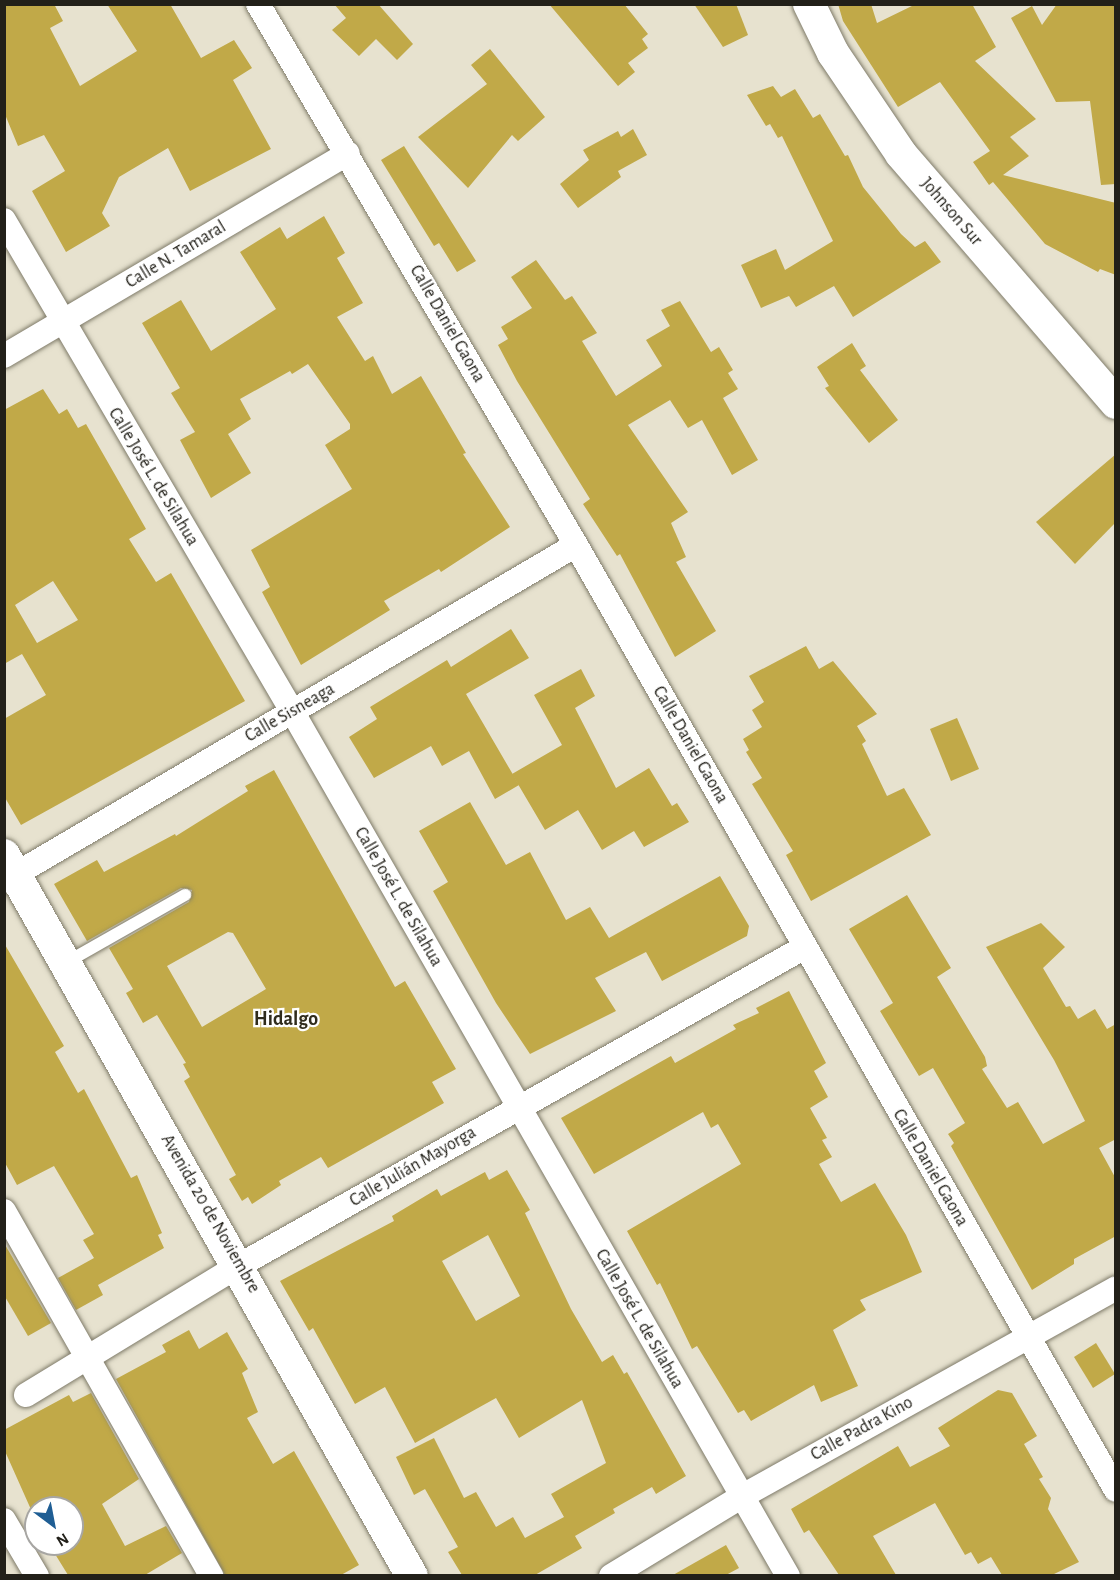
<!DOCTYPE html>
<meta charset="utf-8">
<style>
body{margin:0}
#map{position:relative;width:1120px;height:1580px;overflow:hidden;background:#e7e2cf;font-family:"Alegreya Sans",sans-serif}
div>[style]{position:absolute}
[style*='--x']{left:calc(var(--x)*1px);top:calc(var(--y)*1px);width:calc(var(--w)*1px);rotate:calc(var(--a)*1deg)}
.building>*{inset:0;background:#c1a948}
.roads{filter:drop-shadow(0 0 2px #7f7b69) drop-shadow(0 0 2px #7f7b69)}
.service>*{height:12px;margin:-6px;padding:0 6px;transform-origin:6px;border-radius:6px;background:#fff}
.minor>*{height:24px;margin:-12px;padding:0 12px;transform-origin:12px;border-radius:12px;background:#fff}
.tertiary>*{height:32px;margin:-16px;padding:0 16px;transform-origin:16px;border-radius:16px;background:#fff}
span{translate:-50% -50%;white-space:nowrap;text-align:center;line-height:1.15;-webkit-text-stroke:4.5px #fff;paint-order:stroke}
.street-label{font-size:18px;color:#222019}
.neighbourhood-label{font-size:20px;color:#2f2b1c;font-weight:700}
.frame{position:absolute;inset:0;border:6px solid #222019;pointer-events:none}
.north{position:absolute;left:24px;top:1496px;width:60px;height:60px;box-sizing:border-box;background:#fff;border:2px solid #a7a6a3;border-radius:50%;rotate:148deg;font-size:16px;font-weight:700;line-height:24px;text-align:center;color:#222019}
.north::after{content:'';display:block;margin:auto;width:21px;height:27px;background:#1f5e94;clip-path:polygon(50% 0,100% 100%,50% 72%,0 100%)}
</style>
<div id="map">
<div class="building">
<i style="clip-path:polygon(4px 4px,54px 4px,63px 21px,50px 28px,80px 86px,137px 51px,107px 4px,170px 4px,201px 58px,234px 40px,252px 68px,233px 80px,271px 149px,190px 191px,168px 148px,119px 177px,102px 213px,110px 226px,66px 252px,32px 191px,65px 171px,44px 135px,18px 146px,4px 112px)"></i>
<i style="clip-path:polygon(334px 4px,378px 4px,413px 44px,397px 60px,376px 39px,359px 56px,332px 30px,346px 18px)"></i>
<i style="clip-path:polygon(549px 4px,624px 4px,648px 34px,642px 39px,648px 48px,628px 63px,635px 72px,618px 86px)"></i>
<i style="clip-path:polygon(694px 4px,736px 4px,748px 35px,723px 47px)"></i>
<i style="clip-path:polygon(838px 4px,871px 4px,877px 23px,916px 4px,972px 4px,996px 47px,975px 61px,1036px 119px,1010px 137px,1029px 156px,1003px 175px,1116px 203px,1116px 275px,1100px 269px,1098px 272px,1045px 244px,993px 182px,989px 185px,973px 162px,990px 151px,940px 82px,898px 107px,843px 21px)"></i>
<i style="clip-path:polygon(1057px 4px,1116px 4px,1116px 184px,1101px 185px,1090px 101px,1056px 102px,1011px 18px,1032px 6px,1042px 25px)"></i>
<i style="clip-path:polygon(490px 49px,545px 117px,518px 141px,512px 135px,468px 188px,418px 137px,487px 84px,471px 65px)"></i>
<i style="clip-path:polygon(773px 86px,781px 97px,795px 89px,813px 118px,820px 114px,845px 156px,848px 155px,863px 187px,901px 234px,915px 247px,925px 241px,941px 262px,853px 317px,834px 286px,796px 307px,789px 296px,761px 308px,741px 265px,776px 249px,785px 270px,833px 241px,782px 136px,778px 138px,770px 124px,766px 126px,747px 95px)"></i>
<i style="clip-path:polygon(633px 129px,647px 155px,618px 171px,621px 177px,578px 208px,560px 184px,589px 160px,583px 150px,618px 131px,621px 137px)"></i>
<i style="clip-path:polygon(404px 146px,476px 261px,457px 272px,439px 243px,434px 246px,381px 160px)"></i>
<i style="clip-path:polygon(324px 216px,345px 253px,337px 258px,363px 303px,337px 317px,365px 361px,373px 356px,392px 394px,421px 376px,466px 453px,463px 454px,510px 527px,441px 572px,439px 569px,384px 601px,390px 610px,301px 665px,262px 592px,270px 587px,251px 550px,352px 489px,325px 445px,350px 429px,350px 424px,308px 364px,292px 374px,290px 371px,240px 399px,251px 419px,228px 434px,251px 473px,211px 498px,180px 440px,195px 432px,171px 393px,180px 388px,142px 323px,181px 300px,211px 351px,276px 309px,240px 252px,280px 227px,287px 239px)"></i>
<i style="clip-path:polygon(536px 260px,565px 300px,572px 296px,597px 333px,582px 341px,616px 396px,662px 366px,646px 340px,670px 326px,661px 310px,680px 301px,711px 352px,719px 347px,733px 370px,728px 373px,738px 389px,723px 398px,758px 460px,732px 475px,702px 420px,688px 428px,670px 400px,628px 425px,688px 512px,671px 523px,686px 557px,676px 562px,716px 631px,675px 657px,620px 554px,617px 556px,583px 504px,590px 499px,517px 381px,498px 345px,508px 339px,501px 327px,532px 308px,511px 277px)"></i>
<i style="clip-path:polygon(852px 343px,866px 366px,860px 370px,898px 420px,869px 443px,825px 388px,829px 386px,817px 367px)"></i>
<i style="clip-path:polygon(evenodd,43px 389px,59px 414px,67px 409px,78px 428px,86px 424px,146px 529px,129px 539px,156px 582px,171px 573px,245px 701px,21px 825px,4px 796px,4px 719px,46px 695px,22px 654px,4px 664px,4px 410px,43px 389px,53px 581px,78px 620px,37px 643px,15px 605px,53px 581px)"></i>
<i style="clip-path:polygon(1116px 454px,1116px 522px,1075px 564px,1036px 522px)"></i>
<i style="clip-path:polygon(511px 629px,529px 658px,466px 694px,519px 785px,495px 799px,469px 751px,442px 766px,431px 746px,374px 778px,349px 737px,377px 719px,370px 707px,447px 660px,451px 667px)"></i>
<i style="clip-path:polygon(806px 646px,819px 669px,833px 661px,877px 714px,857px 726px,866px 741px,862px 744px,887px 796px,904px 788px,931px 835px,811px 901px,786px 855px,793px 851px,752px 784px,762px 778px,746px 752px,749px 750px,743px 739px,762px 727px,752px 710px,764px 702px,749px 676px)"></i>
<i style="clip-path:polygon(581px 669px,595px 696px,575px 708px,616px 788px,649px 768px,672px 806px,677px 803px,689px 822px,644px 847px,634px 831px,602px 850px,578px 810px,545px 830px,512px 774px,562px 745px,534px 695px)"></i>
<i style="clip-path:polygon(957px 718px,979px 769px,951px 781px,930px 729px)"></i>
<i style="clip-path:polygon(evenodd,274px 770px,395px 987px,405px 981px,456px 1069px,432px 1082px,444px 1103px,328px 1168px,321px 1157px,279px 1181px,281px 1185px,252px 1204px,248px 1197px,242px 1201px,229px 1179px,236px 1175px,184px 1081px,190px 1077px,183px 1064px,186px 1063px,157px 1015px,143px 1023px,126px 993px,133px 989px,109px 948px,189px 902px,192px 890px,181px 888px,87px 941px,54px 884px,97px 860px,104px 872px,175px 834px,176px 836px,248px 791px,245px 786px,274px 770px,228px 932px,233px 933px,266px 989px,202px 1027px,167px 966px,228px 932px)"></i>
<i style="clip-path:polygon(470px 802px,506px 865px,530px 852px,566px 920px,590px 907px,609px 938px,720px 876px,749px 926px,747px 936px,662px 981px,646px 952px,595px 978px,616px 1011px,530px 1054px,496px 1003px,433px 891px,448px 882px,419px 831px)"></i>
<i style="clip-path:polygon(907px 895px,951px 968px,937px 977px,985px 1057px,987px 1066px,982px 1069px,1007px 1108px,1018px 1102px,1043px 1144px,1085px 1121px,1054px 1060px,986px 947px,1041px 923px,1065px 947px,1043px 968px,1066px 1007px,1070px 1006px,1078px 1019px,1095px 1009px,1107px 1029px,1116px 1024px,1116px 1139px,1099px 1148px,1116px 1179px,1116px 1236px,1074px 1259px,1074px 1264px,1032px 1290px,951px 1146px,954px 1143px,948px 1134px,965px 1123px,933px 1068px,919px 1076px,880px 1011px,893px 1003px,849px 929px)"></i>
<i style="clip-path:polygon(4px 943px,64px 1046px,55px 1052px,78px 1093px,84px 1089px,131px 1178px,137px 1175px,162px 1233px,158px 1235px,164px 1248px,98px 1285px,103px 1295px,76px 1310px,58px 1278px,94px 1258px,83px 1240px,94px 1234px,54px 1166px,17px 1185px,4px 1161px)"></i>
<i style="clip-path:polygon(789px 991px,826px 1063px,814px 1071px,828px 1097px,810px 1108px,827px 1138px,822px 1140px,832px 1157px,819px 1164px,841px 1202px,875px 1183px,906px 1235px,922px 1272px,860px 1300px,866px 1310px,833px 1330px,858px 1386px,821px 1402px,814px 1385px,751px 1421px,744px 1410px,738px 1413px,697px 1346px,692px 1349px,660px 1283px,657px 1285px,627px 1231px,741px 1164px,718px 1124px,711px 1128px,703px 1112px,594px 1174px,561px 1118px,671px 1056px,675px 1063px,736px 1029px,733px 1025px,759px 1013px,756px 1008px)"></i>
<i style="clip-path:polygon(evenodd,507px 1170px,530px 1210px,525px 1213px,571px 1309px,602px 1362px,613px 1355px,624px 1374px,627px 1372px,686px 1476px,656px 1494px,652px 1487px,613px 1509px,615px 1513px,575px 1536px,582px 1548px,535px 1575px,462px 1575px,448px 1552px,458px 1547px,425px 1489px,414px 1495px,396px 1457px,434px 1438px,464px 1498px,476px 1492px,496px 1527px,513px 1517px,525px 1538px,564px 1517px,551px 1494px,606px 1463px,582px 1400px,519px 1438px,496px 1398px,415px 1443px,385px 1387px,355px 1404px,313px 1328px,309px 1331px,280px 1281px,394px 1221px,392px 1216px,437px 1189px,441px 1196px,485px 1172px,489px 1180px,507px 1170px,488px 1235px,520px 1296px,476px 1321px,442px 1261px,488px 1235px)"></i>
<i style="clip-path:polygon(4px 1243px,51px 1323px,28px 1336px,4px 1295px)"></i>
<i style="clip-path:polygon(189px 1330px,199px 1349px,227px 1332px,248px 1369px,242px 1373px,258px 1412px,247px 1418px,273px 1464px,294px 1451px,359px 1565px,341px 1575px,225px 1575px,116px 1379px,166px 1352px,162px 1345px)"></i>
<i style="clip-path:polygon(1096px 1343px,1115px 1374px,1093px 1388px,1074px 1357px)"></i>
<i style="clip-path:polygon(998px 1390px,1012px 1393px,1037px 1436px,1024px 1444px,1043px 1477px,1039px 1479px,1051px 1498px,1048px 1509px,1079px 1562px,1052px 1575px,1002px 1575px,991px 1557px,978px 1564px,971px 1552px,965px 1555px,935px 1503px,873px 1536px,896px 1575px,839px 1575px,809px 1530px,804px 1533px,791px 1509px,898px 1446px,910px 1467px,950px 1446px,938px 1428px)"></i>
<i style="clip-path:polygon(91px 1393px,139px 1479px,102px 1504px,125px 1546px,166px 1526px,182px 1553px,145px 1575px,68px 1575px,55px 1554px,65px 1548px,62px 1544px,72px 1544px,72px 1508px,36px 1508px,33px 1514px,4px 1449px,4px 1430px,69px 1395px,73px 1402px)"></i>
<i style="clip-path:polygon(726px 1545px,739px 1568px,726px 1575px,673px 1575px)"></i>
</div>
<div class="roads">
<div class="service">
<i style="--x:67;--y:962;--w:136;--a:-29.6"></i>
</div>
<div class="minor">
<i style="--x:258;--y:4;--w:628;--a:59.55"></i>
<i style="--x:576;--y:545;--w:1088;--a:60.26"></i>
<i style="--x:4;--y:220;--w:569;--a:59.61"></i>
<i style="--x:292;--y:711;--w:997;--a:60.17"></i>
<i style="--x:4;--y:356;--w:399;--a:-30.5"></i>
<i style="--x:4;--y:881;--w:663;--a:-30.43"></i>
<i style="--x:4;--y:1211;--w:420;--a:60.4"></i>
<i style="--x:26;--y:1395;--w:250;--a:-31.3"></i>
<i style="--x:240;--y:1265;--w:648;--a:-29.37"></i>
<i style="--x:4;--y:1520;--w:65;--a:59.5"></i>
<i style="--x:611;--y:1576;--w:152;--a:-31.3"></i>
<i style="--x:741;--y:1497;--w:429;--a:-29.1"></i>
</div>
<div class="tertiary">
<i style="--x:809;--y:4;--w:55;--a:63.9"></i>
<i style="--x:833;--y:53;--w:122;--a:56"></i>
<i style="--x:901;--y:154;--w:329;--a:49.2"></i>
<i style="--x:4;--y:855;--w:828;--a:60.5"></i>
</div>
</div>
<div class="street-label">
<span style="left:951px;top:212px;rotate:49deg">Johnson Sur</span>
<span style="left:176px;top:255px;rotate:-31deg">Calle N. Tamaral</span>
<span style="left:447px;top:324px;rotate:60deg">Calle Daniel Gaona</span>
<span style="left:153px;top:477px;rotate:59deg">Calle José L. de Silahua</span>
<span style="left:290px;top:713px;rotate:-30deg">Calle Sisneaga</span>
<span style="left:690px;top:745px;rotate:60deg">Calle Daniel Gaona</span>
<span style="left:398px;top:897px;rotate:60deg">Calle José L. de Silahua</span>
<span style="left:413px;top:1167px;rotate:-30deg">Calle Julián Mayorga</span>
<span style="left:930px;top:1168px;rotate:60deg">Calle Daniel Gaona</span>
<span style="left:210px;top:1214px;rotate:60deg">Avenida 20 de Noviembre</span>
<span style="left:639px;top:1319px;rotate:60deg">Calle José L. de Silahua</span>
<span style="left:862px;top:1429px;rotate:-29deg">Calle Padra Kino</span>
</div>
<div class="neighbourhood-label">
<span style="left:286px;top:1019px">Hidalgo</span>
</div>
<div class="frame"></div>
<div class="north">N</div>
</div>
